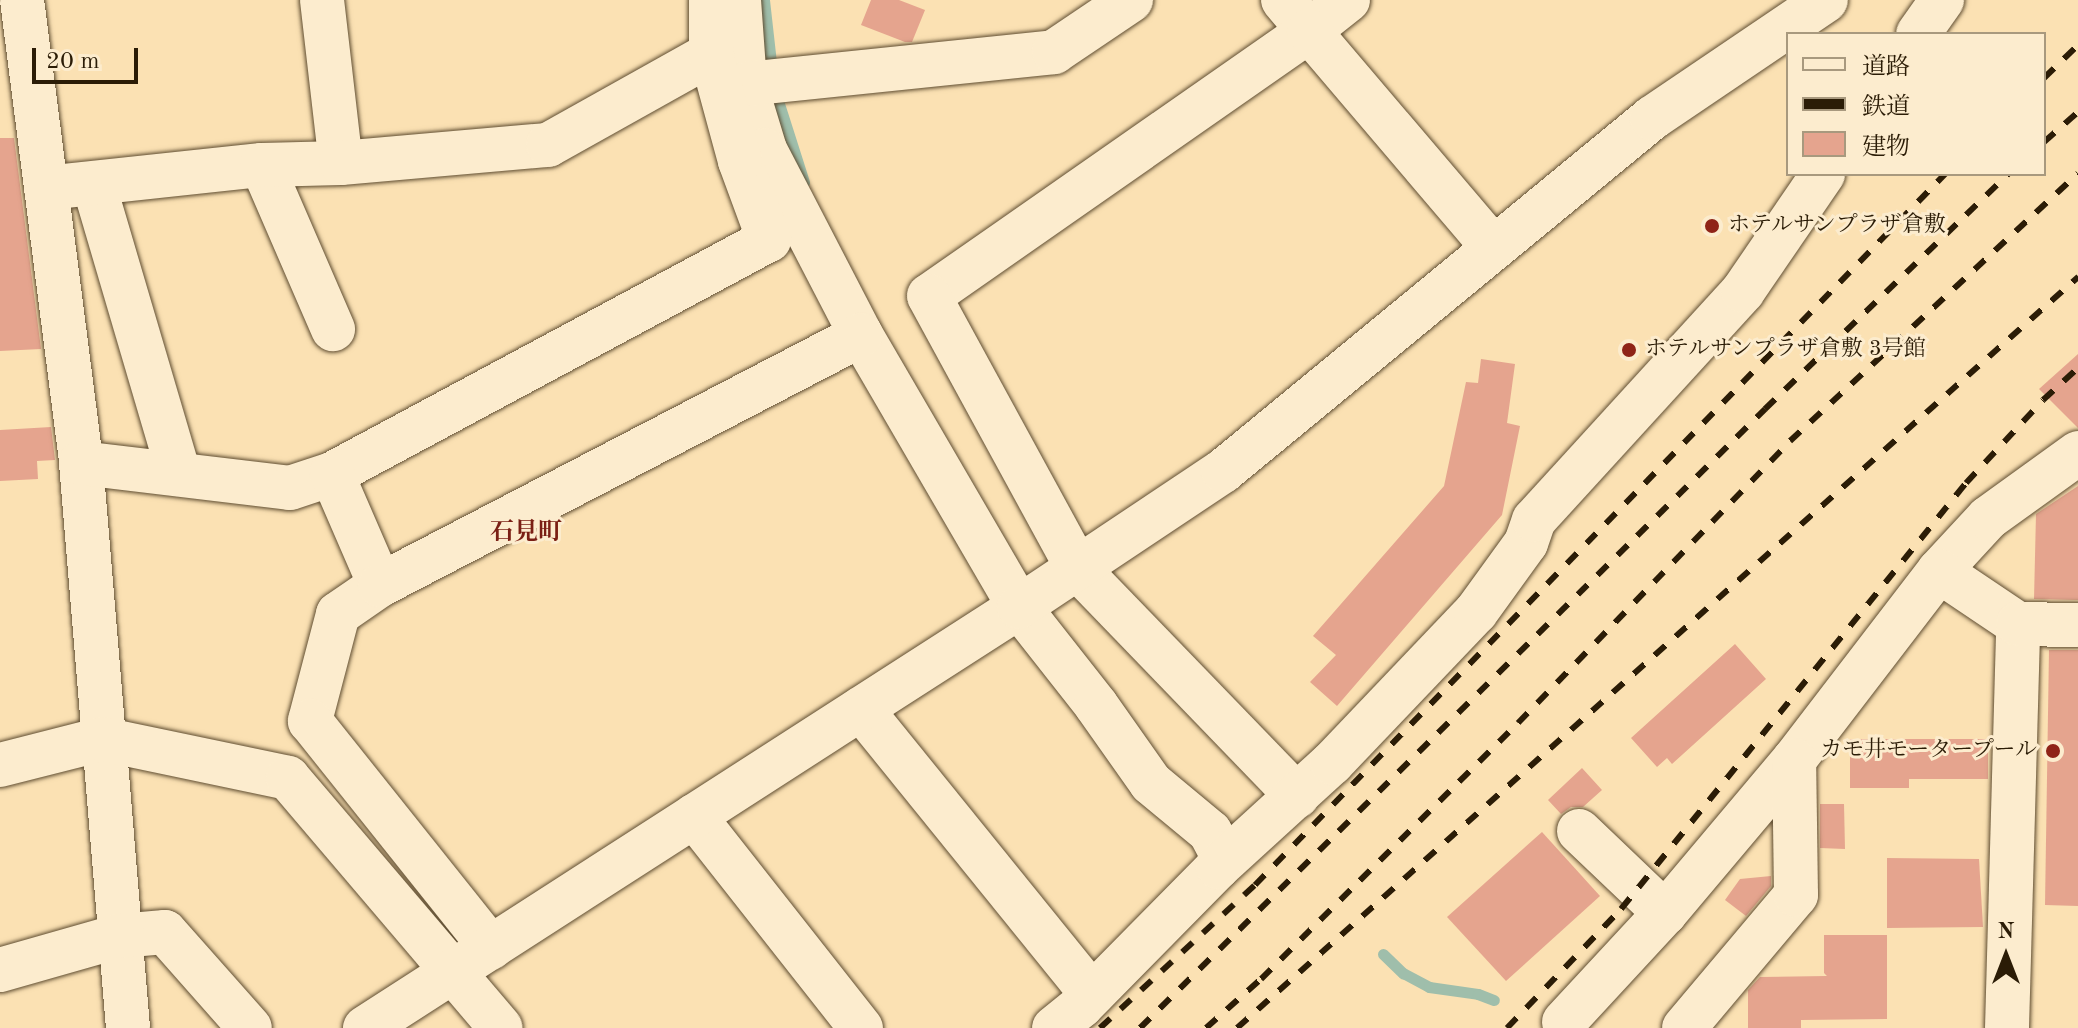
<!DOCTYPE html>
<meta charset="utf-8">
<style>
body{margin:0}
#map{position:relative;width:2078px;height:1028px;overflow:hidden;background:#fbe1b3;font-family:"Old Standard TT","Noto Serif JP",serif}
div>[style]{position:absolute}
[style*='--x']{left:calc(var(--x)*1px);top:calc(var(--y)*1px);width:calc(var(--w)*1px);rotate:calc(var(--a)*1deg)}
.stream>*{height:11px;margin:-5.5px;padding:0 5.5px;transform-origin:5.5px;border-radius:5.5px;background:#9fbeab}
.building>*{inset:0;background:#e5a48e}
.roads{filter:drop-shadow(0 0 2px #5f4d31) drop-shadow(0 0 2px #5f4d31)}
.minor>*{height:44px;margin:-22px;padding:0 22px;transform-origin:22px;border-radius:22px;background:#fcecce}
.rail>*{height:6px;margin-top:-3px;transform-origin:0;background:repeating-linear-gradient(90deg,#2b1c06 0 14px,transparent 0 28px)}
.dots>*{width:22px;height:22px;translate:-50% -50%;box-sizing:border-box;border:4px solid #fcecce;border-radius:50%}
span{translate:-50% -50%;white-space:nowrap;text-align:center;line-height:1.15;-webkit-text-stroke:6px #fcecce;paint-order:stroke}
.poi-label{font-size:22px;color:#2b1c06}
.left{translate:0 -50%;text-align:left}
.right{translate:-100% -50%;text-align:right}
.neighbourhood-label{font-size:24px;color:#7a1f14;font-weight:700}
.legend{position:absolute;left:1786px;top:32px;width:260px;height:144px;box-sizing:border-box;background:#fcecce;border:2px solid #a8997e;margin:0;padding:10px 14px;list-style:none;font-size:24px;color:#2b1c06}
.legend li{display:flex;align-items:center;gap:16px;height:40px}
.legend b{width:40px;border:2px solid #a8997e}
.north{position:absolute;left:1966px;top:916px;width:80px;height:80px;-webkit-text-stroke:6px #fcecce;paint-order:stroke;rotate:0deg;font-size:22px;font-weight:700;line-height:32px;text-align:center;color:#2b1c06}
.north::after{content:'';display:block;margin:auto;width:28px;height:36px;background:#2b1c06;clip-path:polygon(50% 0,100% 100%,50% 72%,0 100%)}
.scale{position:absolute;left:32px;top:48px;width:106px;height:36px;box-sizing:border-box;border:4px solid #2b1c06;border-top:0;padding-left:10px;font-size:24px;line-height:28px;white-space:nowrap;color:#2b1c06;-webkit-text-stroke:6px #fcecce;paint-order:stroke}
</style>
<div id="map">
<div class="stream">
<i style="--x:764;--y:0;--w:71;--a:83.6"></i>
<i style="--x:774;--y:88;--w:99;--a:72.3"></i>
<i style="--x:1383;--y:954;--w:28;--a:44"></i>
<i style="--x:1403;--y:973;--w:30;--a:28"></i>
<i style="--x:1429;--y:987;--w:49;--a:8.1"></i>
<i style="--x:1478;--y:994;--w:17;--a:21"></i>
</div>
<div class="building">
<i style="clip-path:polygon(871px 0,899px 0,925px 10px,912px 42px,905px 42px,861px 25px)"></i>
<i style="clip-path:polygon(0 138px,14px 138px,41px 349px,0 351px)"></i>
<i style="clip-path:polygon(2078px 354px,2078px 428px,2039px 389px)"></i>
<i style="clip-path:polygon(1481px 359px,1515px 364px,1507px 423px,1520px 426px,1502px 515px,1337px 706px,1310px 682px,1336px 655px,1313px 636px,1444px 486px,1466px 382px,1478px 383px)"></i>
<i style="clip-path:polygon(51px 427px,55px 460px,37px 461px,38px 479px,0 481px,0 430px)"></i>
<i style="clip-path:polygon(2078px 486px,2078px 600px,2034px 599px,2036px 514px)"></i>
<i style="clip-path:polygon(1735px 644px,1766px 679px,1672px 764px,1667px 758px,1657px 767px,1631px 738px)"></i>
<i style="clip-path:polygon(2049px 650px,2078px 650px,2078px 906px,2045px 905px)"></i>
<i style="clip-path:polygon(1850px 739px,1988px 739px,1988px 779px,1909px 779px,1909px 788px,1850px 788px)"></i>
<i style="clip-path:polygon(1582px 768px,1602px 790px,1583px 807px,1571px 807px,1561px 814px,1548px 800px)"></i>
<i style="clip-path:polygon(1820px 804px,1844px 804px,1845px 849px,1820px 848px)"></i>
<i style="clip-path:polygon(1542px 832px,1600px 896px,1506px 981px,1447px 917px)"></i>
<i style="clip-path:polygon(1887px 858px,1979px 859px,1983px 927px,1887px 928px)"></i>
<i style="clip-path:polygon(1771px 876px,1771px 886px,1746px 916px,1725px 900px,1740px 879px)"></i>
<i style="clip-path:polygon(1824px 935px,1887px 935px,1887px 1019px,1801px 1020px,1801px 1028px,1748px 1028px,1748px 990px,1760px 977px,1827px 976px,1824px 973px)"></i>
</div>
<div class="roads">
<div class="minor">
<i style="--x:22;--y:0;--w:467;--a:82.7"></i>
<i style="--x:81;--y:463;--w:567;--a:85.24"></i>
<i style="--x:322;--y:0;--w:164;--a:83.4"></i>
<i style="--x:739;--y:0;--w:84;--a:85.9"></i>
<i style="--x:745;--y:84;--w:69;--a:73.1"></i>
<i style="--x:765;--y:150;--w:208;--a:62.6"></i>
<i style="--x:861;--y:335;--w:315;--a:59.8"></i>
<i style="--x:1019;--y:607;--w:125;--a:51.8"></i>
<i style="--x:1096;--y:705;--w:95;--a:54.8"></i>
<i style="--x:1151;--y:783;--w:77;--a:39.7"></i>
<i style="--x:1210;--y:832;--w:24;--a:62"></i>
<i style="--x:1221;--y:853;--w:14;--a:102"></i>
<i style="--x:1283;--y:0;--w:40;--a:50"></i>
<i style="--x:1309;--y:31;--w:463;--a:145.1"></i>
<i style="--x:929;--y:296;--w:310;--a:61.4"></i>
<i style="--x:1077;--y:568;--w:317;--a:46"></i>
<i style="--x:1348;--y:0;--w:50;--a:141.5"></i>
<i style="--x:1309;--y:31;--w:285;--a:49.6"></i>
<i style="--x:1918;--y:34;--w:42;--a:-54.8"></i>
<i style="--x:722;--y:64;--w:30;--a:41"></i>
<i style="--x:745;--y:84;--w:311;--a:-5.9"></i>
<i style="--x:1054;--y:52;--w:93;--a:-34"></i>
<i style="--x:262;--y:165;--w:179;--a:66.6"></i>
<i style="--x:94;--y:185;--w:301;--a:73.6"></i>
<i style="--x:46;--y:188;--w:217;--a:-6.1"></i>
<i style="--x:262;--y:165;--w:79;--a:-1.5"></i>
<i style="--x:341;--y:163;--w:208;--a:-5"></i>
<i style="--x:548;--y:145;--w:187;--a:-29.2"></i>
<i style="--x:81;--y:463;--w:210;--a:6.8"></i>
<i style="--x:290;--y:488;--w:44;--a:-18.4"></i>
<i style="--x:332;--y:474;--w:496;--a:-28.2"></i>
<i style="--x:769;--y:240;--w:84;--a:-110.2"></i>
<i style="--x:740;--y:161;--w:111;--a:-105.2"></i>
<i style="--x:711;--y:54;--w:54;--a:-90"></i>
<i style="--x:332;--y:474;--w:121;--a:66.6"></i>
<i style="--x:380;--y:585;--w:51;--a:145.4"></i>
<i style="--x:338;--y:614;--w:111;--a:104.7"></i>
<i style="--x:310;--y:721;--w:290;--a:51.4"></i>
<i style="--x:1939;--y:571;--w:72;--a:-47.2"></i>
<i style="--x:1988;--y:518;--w:111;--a:-35.8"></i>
<i style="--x:380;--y:585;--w:542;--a:-27.46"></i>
<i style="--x:861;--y:709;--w:367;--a:51"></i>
<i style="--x:0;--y:765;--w:105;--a:-14.3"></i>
<i style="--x:102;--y:739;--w:190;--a:11.8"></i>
<i style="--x:288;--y:778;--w:328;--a:49.6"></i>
<i style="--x:694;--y:816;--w:270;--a:51.8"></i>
<i style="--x:1579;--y:831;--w:119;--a:43.6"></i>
<i style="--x:0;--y:970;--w:124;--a:-15.9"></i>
<i style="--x:119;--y:936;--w:46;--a:-5"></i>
<i style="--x:165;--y:932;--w:128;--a:48.5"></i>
<i style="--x:1564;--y:1022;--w:149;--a:-47.2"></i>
<i style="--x:1665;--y:913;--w:200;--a:-49.9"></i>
<i style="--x:1794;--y:760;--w:238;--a:-52.5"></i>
<i style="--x:1939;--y:571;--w:95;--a:33.9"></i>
<i style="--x:365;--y:1028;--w:778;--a:-32.77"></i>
<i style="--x:1019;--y:607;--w:245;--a:-33.7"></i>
<i style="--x:1223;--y:471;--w:556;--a:-39.45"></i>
<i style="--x:1652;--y:118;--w:210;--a:-34.1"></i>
<i style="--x:1054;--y:1028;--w:35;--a:-39"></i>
<i style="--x:1081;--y:1006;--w:195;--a:-45.4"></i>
<i style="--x:1218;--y:867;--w:154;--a:-42.4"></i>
<i style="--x:1332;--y:763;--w:209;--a:-46.4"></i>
<i style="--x:1476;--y:612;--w:85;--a:-54.1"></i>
<i style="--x:1526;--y:543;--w:24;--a:-71"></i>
<i style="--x:1534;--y:520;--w:310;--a:-47.6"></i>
<i style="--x:1743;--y:291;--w:142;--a:-55.6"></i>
<i style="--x:1684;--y:1028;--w:174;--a:-49.9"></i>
<i style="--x:1796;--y:895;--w:135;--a:-90.8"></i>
<i style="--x:2007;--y:1028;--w:404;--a:-88.4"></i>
<i style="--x:2018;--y:624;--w:60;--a:1"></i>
</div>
</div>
<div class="rail">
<i style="--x:2044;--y:78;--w:47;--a:-44.1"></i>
<i style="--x:2044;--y:142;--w:45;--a:-41.4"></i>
<i style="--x:1100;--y:1028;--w:211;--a:-42.7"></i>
<i style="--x:1255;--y:885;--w:991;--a:-45.86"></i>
<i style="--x:1140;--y:1028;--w:880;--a:-44.72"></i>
<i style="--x:1765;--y:409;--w:338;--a:-44"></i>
<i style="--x:1206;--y:1028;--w:74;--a:-41.7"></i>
<i style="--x:1261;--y:979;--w:363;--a:-44.9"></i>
<i style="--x:1518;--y:723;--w:392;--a:-46"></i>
<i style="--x:1790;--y:441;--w:393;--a:-42.9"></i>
<i style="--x:1237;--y:1028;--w:1128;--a:-41.76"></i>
<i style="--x:1507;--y:1028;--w:165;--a:-46.2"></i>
<i style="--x:1621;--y:909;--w:548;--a:-51"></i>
<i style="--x:1966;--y:483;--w:113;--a:-47.1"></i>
<i style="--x:2043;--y:400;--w:47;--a:-42.4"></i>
</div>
<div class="dots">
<i style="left:1712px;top:226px;background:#8f2418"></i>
<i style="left:1629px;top:350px;background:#8f2418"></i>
<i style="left:2053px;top:751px;background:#8f2418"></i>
</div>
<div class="poi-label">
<span class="left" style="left:1728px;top:226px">ホテルサンプラザ倉敷</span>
<span class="left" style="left:1645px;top:350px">ホテルサンプラザ倉敷 3号館</span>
<span class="right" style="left:2037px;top:751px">カモ井モータープール</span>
</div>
<div class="neighbourhood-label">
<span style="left:526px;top:534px">石見町</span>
</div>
<ul class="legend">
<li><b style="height:10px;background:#fcecce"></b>道路</li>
<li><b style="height:10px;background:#2b1c06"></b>鉄道</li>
<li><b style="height:22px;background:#e5a48e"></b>建物</li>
</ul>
<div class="north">N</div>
<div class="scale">20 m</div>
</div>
